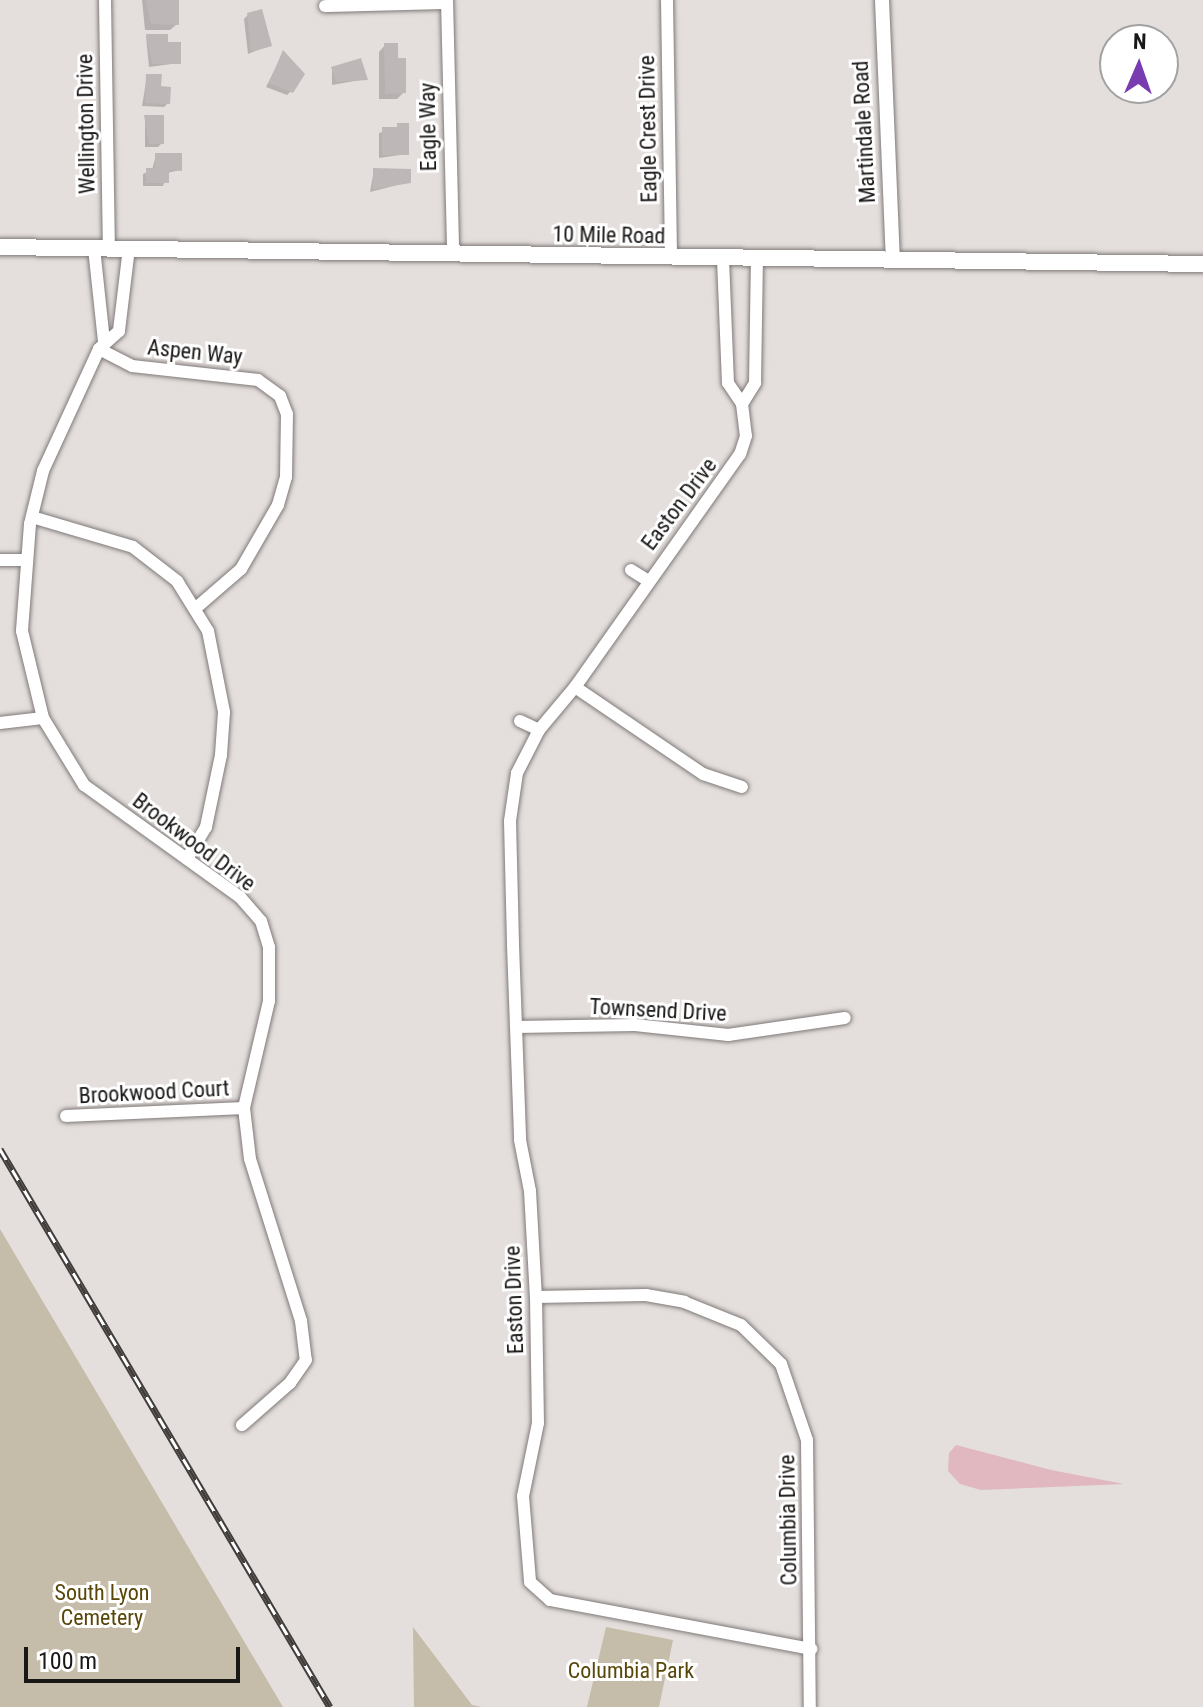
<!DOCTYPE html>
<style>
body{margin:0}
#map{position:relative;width:1203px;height:1707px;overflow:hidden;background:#e4dedc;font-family:"Roboto Condensed",sans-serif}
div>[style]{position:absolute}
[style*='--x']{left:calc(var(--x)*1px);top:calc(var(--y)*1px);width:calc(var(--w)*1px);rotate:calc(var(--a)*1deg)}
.green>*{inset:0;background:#c5bda9}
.water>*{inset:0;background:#e1b8bf}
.shadow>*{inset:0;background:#0003}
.building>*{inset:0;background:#beb7b7}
.roads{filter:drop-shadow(0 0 2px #7f7a78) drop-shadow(0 0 2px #7f7a78)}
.minor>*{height:12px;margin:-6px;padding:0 6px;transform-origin:6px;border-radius:6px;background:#fff}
.tertiary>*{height:14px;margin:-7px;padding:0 7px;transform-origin:7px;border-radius:7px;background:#fff}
.secondary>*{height:16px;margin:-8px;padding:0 8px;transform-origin:8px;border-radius:8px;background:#fff}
.rail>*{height:7px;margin-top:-3.5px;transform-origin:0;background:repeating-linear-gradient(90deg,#fff 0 12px,#403d3c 0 24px);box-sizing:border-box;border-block:2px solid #403d3c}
span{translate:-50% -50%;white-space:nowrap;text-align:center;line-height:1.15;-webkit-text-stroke:6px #fff;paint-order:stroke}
.street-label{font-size:22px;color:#191716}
.park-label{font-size:22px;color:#594609}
.north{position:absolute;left:1099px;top:24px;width:80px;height:80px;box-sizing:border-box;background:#fff;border:2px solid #a3a2a2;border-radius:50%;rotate:2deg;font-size:22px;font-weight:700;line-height:32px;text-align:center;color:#191716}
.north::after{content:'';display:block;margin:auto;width:28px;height:36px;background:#793bb0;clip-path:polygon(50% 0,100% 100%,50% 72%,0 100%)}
.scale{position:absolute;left:24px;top:1647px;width:216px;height:36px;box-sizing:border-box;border:4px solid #191716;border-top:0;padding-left:10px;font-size:24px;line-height:28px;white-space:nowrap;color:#191716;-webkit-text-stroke:6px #fff;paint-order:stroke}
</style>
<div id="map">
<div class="green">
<i style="clip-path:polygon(0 1229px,26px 1273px,283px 1707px,0 1707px)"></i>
<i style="clip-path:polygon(413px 1627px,472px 1705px,482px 1707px,414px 1707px)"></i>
<i style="clip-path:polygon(606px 1627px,673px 1640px,659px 1707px,587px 1707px)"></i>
</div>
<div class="water">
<i style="clip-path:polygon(956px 1445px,1051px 1470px,1124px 1484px,981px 1490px,960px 1484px,948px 1471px,949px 1453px)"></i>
</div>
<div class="shadow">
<i style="clip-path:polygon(142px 0,177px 0,177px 24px,170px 30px,145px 30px)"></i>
<i style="clip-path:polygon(248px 15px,270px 45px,248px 54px,244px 19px)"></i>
<i style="clip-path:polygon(146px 36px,166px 44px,179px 63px,149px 67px)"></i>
<i style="clip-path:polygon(385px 45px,404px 92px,397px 99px,379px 99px,379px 52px)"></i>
<i style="clip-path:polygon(283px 53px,291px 91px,287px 95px,266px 87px)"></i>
<i style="clip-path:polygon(332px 68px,366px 79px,332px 85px)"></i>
<i style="clip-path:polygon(147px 76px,168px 103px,164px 107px,142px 106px)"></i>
<i style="clip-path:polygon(145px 117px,162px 143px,158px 147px,145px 147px)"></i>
<i style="clip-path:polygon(407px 125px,407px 154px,379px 158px,379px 133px)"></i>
<i style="clip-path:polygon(156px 155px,180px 170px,167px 173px,163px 186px,143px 186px,143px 174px,152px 170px)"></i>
<i style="clip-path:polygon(374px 170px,409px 182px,370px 192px)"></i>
</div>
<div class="building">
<i style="clip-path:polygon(146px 0,179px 0,179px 25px,151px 24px)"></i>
<i style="clip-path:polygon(262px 9px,272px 46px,251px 52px,247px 13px)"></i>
<i style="clip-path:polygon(146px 34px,168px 34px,168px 42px,181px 42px,181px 64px,152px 64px)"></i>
<i style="clip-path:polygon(384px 43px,398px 43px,398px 58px,406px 58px,406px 93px,385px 94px)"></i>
<i style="clip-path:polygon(283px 50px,305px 74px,293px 93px,269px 83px)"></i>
<i style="clip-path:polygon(361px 58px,368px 80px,336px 82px,331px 67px)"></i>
<i style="clip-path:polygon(146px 74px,162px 74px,161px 86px,171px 87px,170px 104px,145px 103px)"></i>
<i style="clip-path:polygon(144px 115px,164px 115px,164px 144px,149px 144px)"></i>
<i style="clip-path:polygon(397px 123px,409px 123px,409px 155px,382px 155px,382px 127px,397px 127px)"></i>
<i style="clip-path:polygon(155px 153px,182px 153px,182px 171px,169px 170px,169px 183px,146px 183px,146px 168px,155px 168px)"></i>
<i style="clip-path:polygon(373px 168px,411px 169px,411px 183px,373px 189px)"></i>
</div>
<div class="roads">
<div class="minor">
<i style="--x:105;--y:0;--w:248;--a:89.1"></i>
<i style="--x:447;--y:0;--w:253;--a:88.6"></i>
<i style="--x:667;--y:0;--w:258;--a:89.1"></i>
<i style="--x:325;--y:6;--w:122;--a:-1.4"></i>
<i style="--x:94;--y:248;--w:95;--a:83.9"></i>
<i style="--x:129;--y:248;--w:84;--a:96.9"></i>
<i style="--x:119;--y:331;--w:27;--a:138"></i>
<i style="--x:99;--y:349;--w:134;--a:114.7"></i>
<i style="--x:43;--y:471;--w:55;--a:103.8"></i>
<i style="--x:30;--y:524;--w:107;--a:94.3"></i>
<i style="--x:22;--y:631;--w:89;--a:76.4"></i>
<i style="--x:43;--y:718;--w:79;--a:58.5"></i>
<i style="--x:84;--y:785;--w:192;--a:35.7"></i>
<i style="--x:240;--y:897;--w:32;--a:49"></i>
<i style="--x:261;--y:921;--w:27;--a:73"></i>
<i style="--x:269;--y:947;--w:54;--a:90"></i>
<i style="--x:269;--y:1001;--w:110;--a:103.2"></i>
<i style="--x:244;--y:1108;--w:51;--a:83.3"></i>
<i style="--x:250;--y:1159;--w:170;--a:72.5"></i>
<i style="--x:301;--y:1321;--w:39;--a:83"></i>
<i style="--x:306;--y:1360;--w:28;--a:125"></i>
<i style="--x:290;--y:1383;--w:64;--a:138.8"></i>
<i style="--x:723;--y:259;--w:124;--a:87.7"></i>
<i style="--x:728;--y:383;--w:25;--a:56"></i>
<i style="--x:742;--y:404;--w:32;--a:83"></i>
<i style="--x:746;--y:436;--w:19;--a:108"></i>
<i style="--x:740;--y:454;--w:286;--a:125.3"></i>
<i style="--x:575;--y:687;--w:56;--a:129.9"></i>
<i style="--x:539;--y:730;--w:48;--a:117.1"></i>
<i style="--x:517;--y:773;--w:49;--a:98.3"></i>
<i style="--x:510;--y:821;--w:124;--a:88.6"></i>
<i style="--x:513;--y:945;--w:195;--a:87.9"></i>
<i style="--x:520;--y:1140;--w:52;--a:78.9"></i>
<i style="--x:530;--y:1191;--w:106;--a:86.8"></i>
<i style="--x:536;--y:1297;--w:126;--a:89.1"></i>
<i style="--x:538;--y:1423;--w:75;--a:101.6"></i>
<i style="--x:523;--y:1496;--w:86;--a:85.3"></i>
<i style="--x:530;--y:1582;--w:27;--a:42"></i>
<i style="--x:550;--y:1600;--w:266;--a:10.6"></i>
<i style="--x:99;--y:349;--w:37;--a:27"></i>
<i style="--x:132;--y:366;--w:127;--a:6.3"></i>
<i style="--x:258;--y:380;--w:27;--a:36"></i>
<i style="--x:280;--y:396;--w:19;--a:69"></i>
<i style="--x:287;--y:414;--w:63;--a:90.9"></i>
<i style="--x:286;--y:477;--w:29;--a:106"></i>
<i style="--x:278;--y:505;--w:74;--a:120"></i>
<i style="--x:241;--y:569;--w:60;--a:139.1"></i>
<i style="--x:742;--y:404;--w:25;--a:-58"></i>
<i style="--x:755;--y:383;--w:124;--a:-89.1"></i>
<i style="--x:32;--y:517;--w:105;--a:16.5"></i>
<i style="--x:133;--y:547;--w:56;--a:37.7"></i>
<i style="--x:177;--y:581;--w:59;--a:58.2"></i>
<i style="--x:208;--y:631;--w:83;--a:78.8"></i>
<i style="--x:224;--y:712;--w:43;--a:94"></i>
<i style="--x:221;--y:755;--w:74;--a:101.8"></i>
<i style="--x:206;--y:827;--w:37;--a:121"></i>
<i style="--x:0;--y:560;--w:26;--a:0"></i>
<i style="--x:631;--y:570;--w:19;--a:32"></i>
<i style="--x:575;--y:687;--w:155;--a:34.2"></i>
<i style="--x:703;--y:774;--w:41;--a:18.4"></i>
<i style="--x:520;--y:721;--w:21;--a:25"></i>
<i style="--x:0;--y:723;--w:43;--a:-6.6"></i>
<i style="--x:516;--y:1027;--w:119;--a:-1"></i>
<i style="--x:635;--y:1025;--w:94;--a:6.1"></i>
<i style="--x:728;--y:1035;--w:118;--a:-8.3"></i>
<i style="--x:66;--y:1116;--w:178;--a:-2.6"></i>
<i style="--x:536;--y:1297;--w:110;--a:-1"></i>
<i style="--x:646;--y:1295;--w:39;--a:10"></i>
<i style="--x:684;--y:1302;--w:61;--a:22"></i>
<i style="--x:741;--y:1325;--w:56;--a:44.3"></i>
<i style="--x:781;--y:1364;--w:80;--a:71.1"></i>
<i style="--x:807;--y:1440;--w:267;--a:89.4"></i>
</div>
<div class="tertiary">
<i style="--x:882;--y:0;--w:261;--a:87.6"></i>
</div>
<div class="secondary">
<i style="--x:0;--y:247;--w:1203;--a:0.81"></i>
</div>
</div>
<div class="rail">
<i style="--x:0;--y:1149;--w:648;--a:59.4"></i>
</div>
<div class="street-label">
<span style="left:86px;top:124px;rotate:-91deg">Wellington Drive</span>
<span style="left:428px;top:127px;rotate:-91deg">Eagle Way</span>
<span style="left:648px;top:129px;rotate:-91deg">Eagle Crest Drive</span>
<span style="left:864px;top:132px;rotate:-93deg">Martindale Road</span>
<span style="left:609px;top:235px;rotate:1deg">10 Mile Road</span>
<span style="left:195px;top:352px;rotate:6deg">Aspen Way</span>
<span style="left:679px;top:504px;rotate:-53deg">Easton Drive</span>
<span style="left:194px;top:842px;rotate:37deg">Brookwood Drive</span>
<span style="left:658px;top:1010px;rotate:3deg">Townsend Drive</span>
<span style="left:154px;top:1092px;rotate:-3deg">Brookwood Court</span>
<span style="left:514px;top:1300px;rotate:-92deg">Easton Drive</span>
<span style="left:788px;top:1520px;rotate:-91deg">Columbia Drive</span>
</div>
<div class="park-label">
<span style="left:102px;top:1605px">South Lyon<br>Cemetery</span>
<span style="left:631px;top:1671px">Columbia Park</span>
</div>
<div class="north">N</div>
<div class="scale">100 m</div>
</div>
